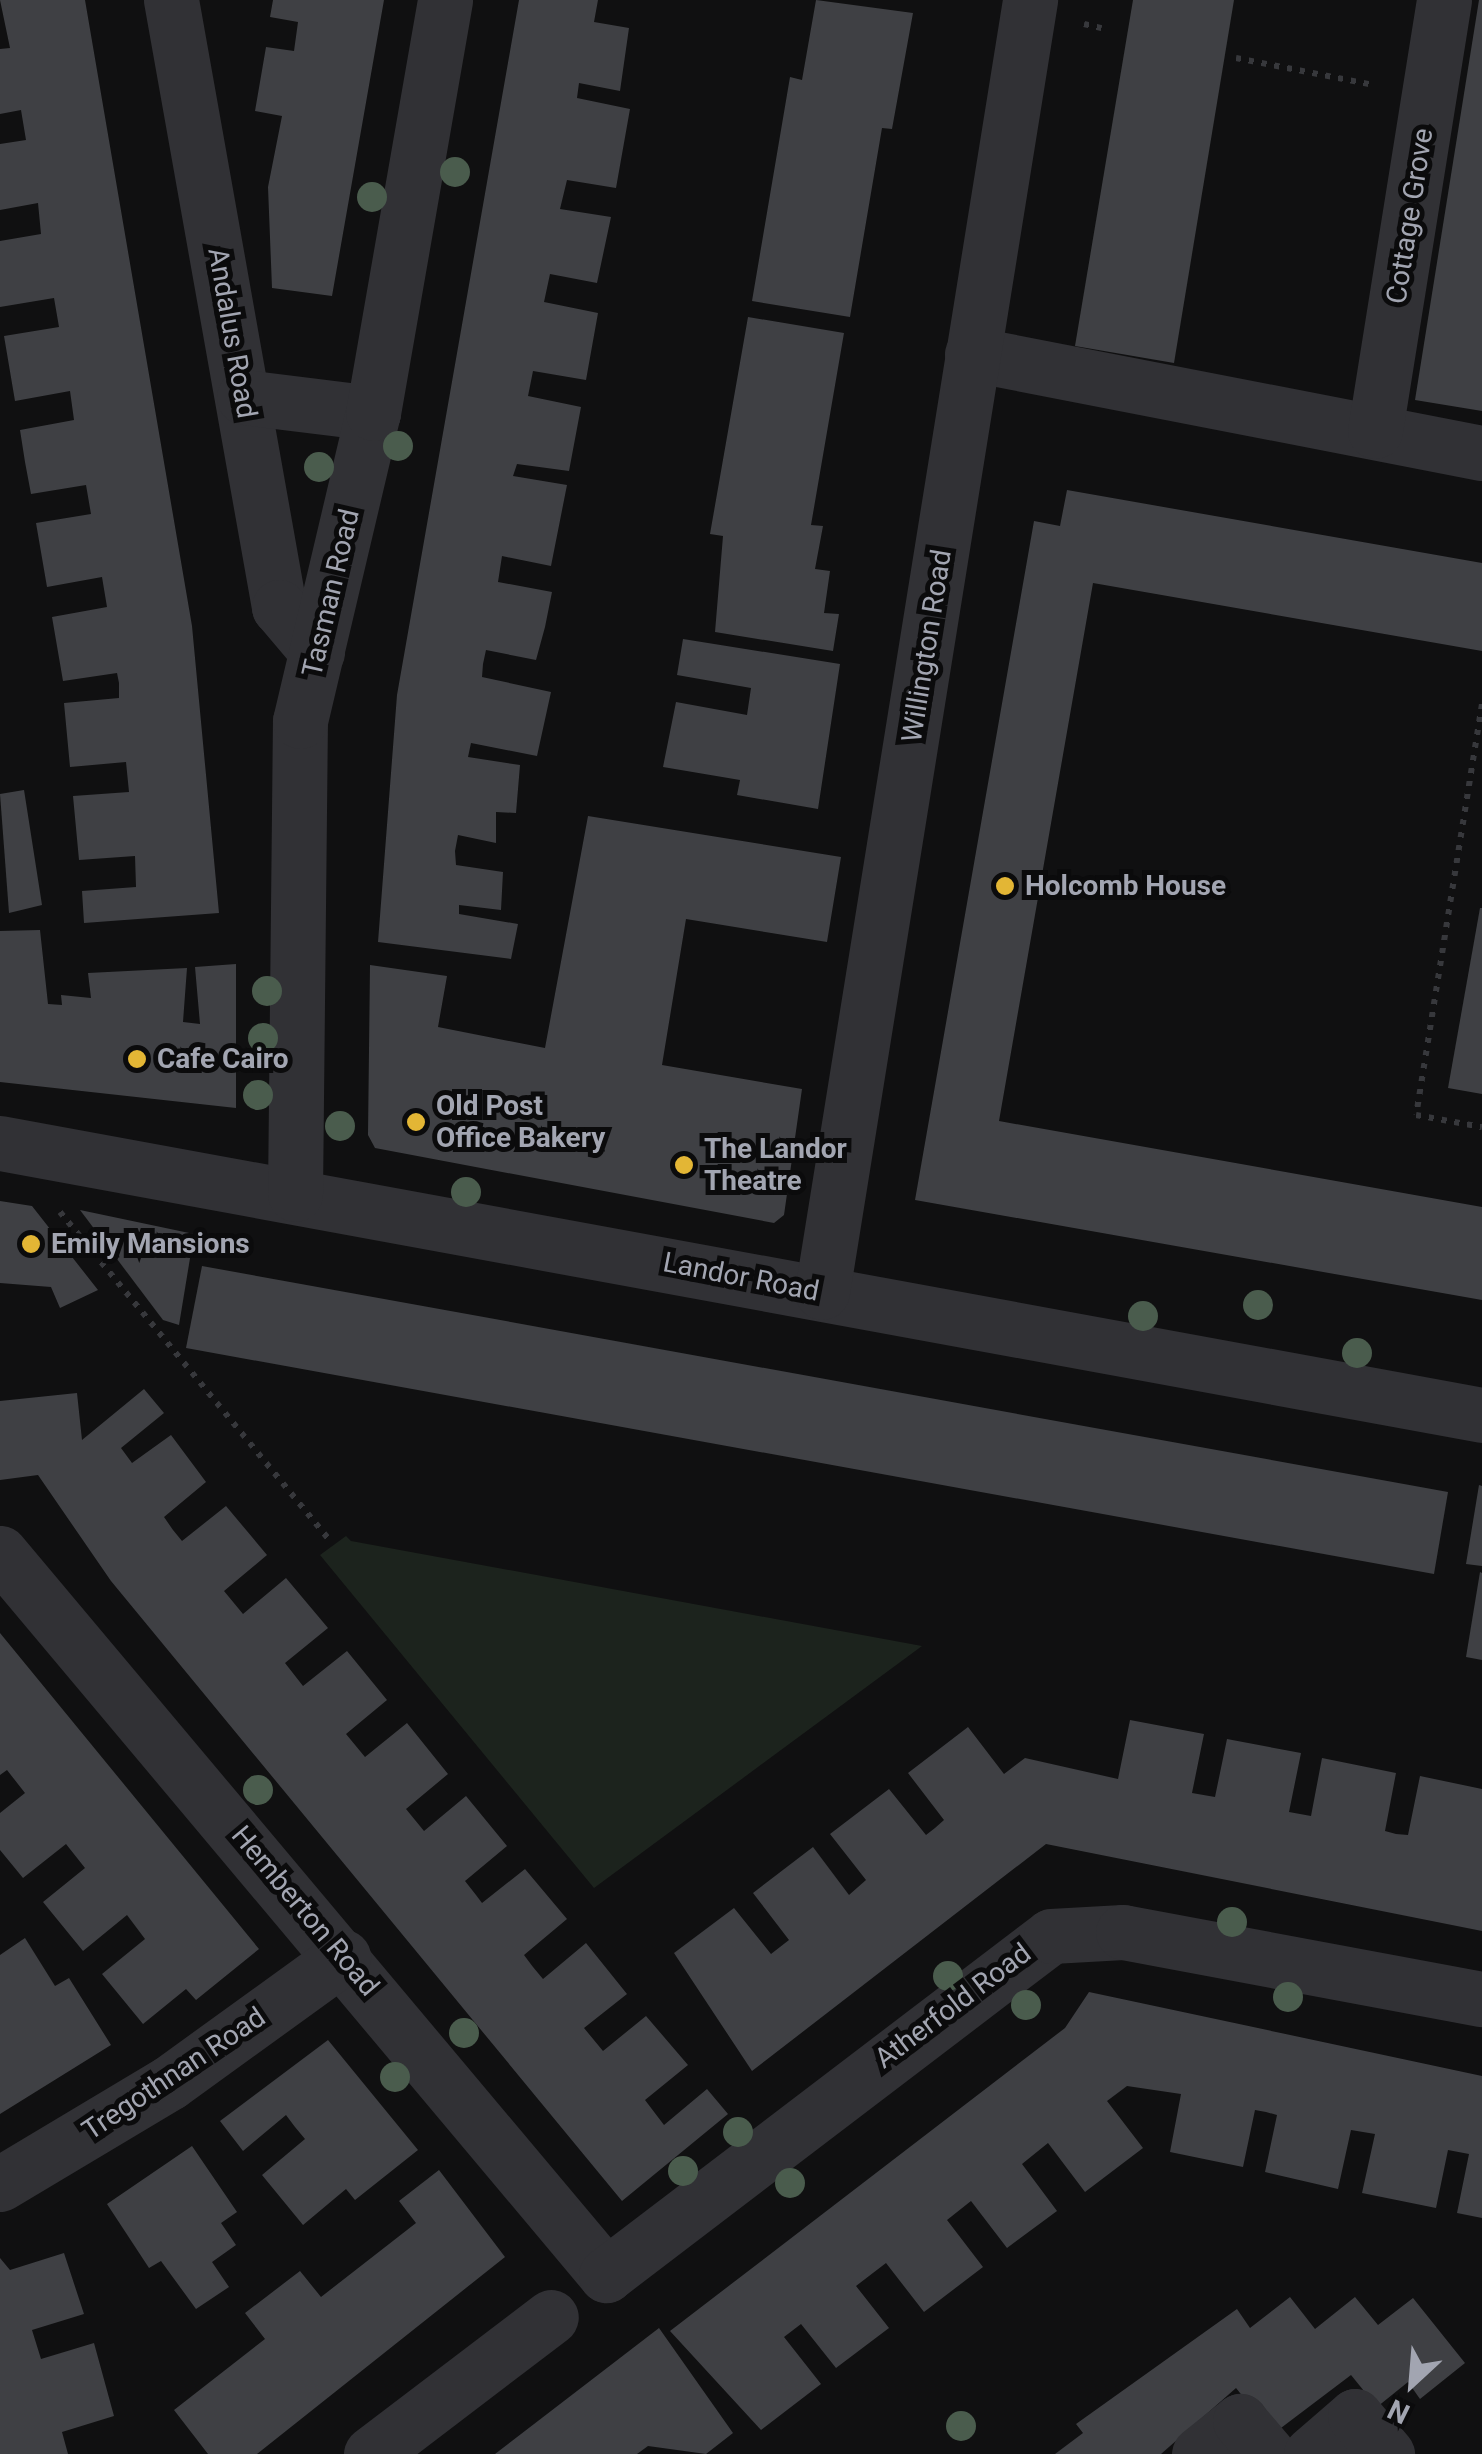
<!DOCTYPE html>
<style>
body{margin:0}
#map{position:relative;width:1482px;height:2454px;overflow:hidden;background:#101011;font-family:Roboto,sans-serif}
div>[style]{position:absolute}
[style*='--x']{left:calc(var(--x)*1px);top:calc(var(--y)*1px);width:calc(var(--w)*1px);rotate:calc(var(--a)*1deg)}
.green>*{inset:0;background:#1c231d}
.building>*{inset:0;background:#3f4044}
.path>*{height:6px;margin-top:-3px;transform-origin:0;background:repeating-linear-gradient(90deg,#37383c 0 5px,transparent 0 13px)}
.minor>*{height:55px;margin:-27.5px;padding:0 27.5px;transform-origin:27.5px;border-radius:27.5px;background:#313135}
.trees>*{width:30px;height:30px;margin:-15px;border-radius:50%;background:#4a5c4d}
.dots>*{width:28px;height:28px;translate:-50% -50%;box-sizing:border-box;border:5px solid #0b0b0c;border-radius:50%}
span{translate:-50% -50%;white-space:nowrap;text-align:center;line-height:1.15;-webkit-text-stroke:10px #0b0b0c;paint-order:stroke}
.street-label{font-size:28px;color:#a2a5b1}
.poi-label{font-size:28px;color:#a2a5b1;font-weight:700}
.left{translate:0 -50%;text-align:left}
.north{position:absolute;left:1362px;top:2334px;width:100px;height:100px;-webkit-text-stroke:8px #0b0b0c;paint-order:stroke;rotate:206deg;font-size:28px;font-weight:700;line-height:40px;text-align:center;color:#a2a5b1}
.north::after{content:'';display:block;margin:auto;width:35px;height:45px;background:#a2a5b1;clip-path:polygon(50% 0,100% 100%,50% 72%,0 100%)}
</style>
<div id="map">
<div class="green">
<i style="clip-path:polygon(346px 1536px,351px 1541px,922px 1646px,594px 1888px,320px 1555px)"></i>
</div>
<div class="building">
<i style="clip-path:polygon(0 0,85px 0,192px 626px,219px 913px,84px 923px,82px 891px,136px 887px,135px 856px,79px 860px,73px 796px,129px 792px,126px 762px,70px 767px,64px 703px,119px 698px,119px 683px,117px 673px,63px 681px,52px 617px,107px 607px,102px 577px,47px 587px,36px 523px,91px 514px,86px 485px,31px 494px,25px 462px,20px 430px,74px 420px,70px 391px,15px 401px,4px 336px,59px 327px,54px 298px,0 307px,0 241px,41px 234px,38px 203px,0 210px,0 144px,26px 140px,21px 110px,0 114px,0 49px,10px 48px)"></i>
<i style="clip-path:polygon(273px 0,384px 0,332px 296px,272px 288px,268px 187px,282px 116px,255px 111px,266px 47px,294px 51px,298px 22px,270px 17px)"></i>
<i style="clip-path:polygon(519px 0,598px 0,594px 22px,629px 28px,620px 91px,579px 83px,577px 98px,630px 109px,616px 188px,567px 180px,560px 209px,611px 217px,597px 283px,550px 274px,544px 302px,598px 313px,586px 380px,533px 371px,528px 396px,581px 407px,569px 471px,517px 464px,513px 476px,567px 485px,551px 566px,502px 556px,498px 582px,552px 592px,545px 627px,536px 660px,486px 650px,483px 664px,482px 677px,551px 692px,537px 756px,471px 743px,468px 757px,520px 765px,516px 813px,496px 812px,496px 843px,458px 835px,455px 851px,456px 865px,503px 872px,501px 910px,459px 905px,459px 914px,518px 924px,511px 959px,378px 942px,397px 695px)"></i>
<i style="clip-path:polygon(816px 0,913px 13px,892px 129px,882px 128px,850px 317px,752px 301px,790px 77px,802px 80px)"></i>
<i style="clip-path:polygon(1133px 0,1234px 0,1174px 363px,1075px 346px)"></i>
<i style="clip-path:polygon(1479px 0,1482px 0,1482px 411px,1415px 400px)"></i>
<i style="clip-path:polygon(748px 317px,844px 333px,811px 525px,823px 526px,815px 569px,830px 571px,824px 613px,839px 614px,833px 651px,715px 632px,723px 536px,710px 534px)"></i>
<i style="clip-path:polygon(1067px 490px,1482px 563px,1482px 651px,1093px 583px,999px 1121px,1482px 1207px,1482px 1300px,915px 1200px,1034px 521px,1060px 526px)"></i>
<i style="clip-path:polygon(683px 639px,840px 664px,818px 809px,737px 795px,740px 780px,663px 767px,676px 702px,747px 715px,751px 688px,677px 675px)"></i>
<i style="clip-path:polygon(24px 790px,42px 905px,9px 913px,0 794px)"></i>
<i style="clip-path:polygon(588px 816px,841px 857px,827px 942px,686px 919px,662px 1065px,802px 1089px,784px 1215px,774px 1223px,375px 1148px,368px 1135px,370px 965px,447px 976px,438px 1027px,545px 1048px)"></i>
<i style="clip-path:polygon(1480px 908px,1482px 908px,1482px 1094px,1448px 1088px)"></i>
<i style="clip-path:polygon(40px 930px,48px 1004px,62px 1005px,61px 995px,91px 998px,88px 973px,187px 968px,183px 1022px,200px 1024px,195px 967px,236px 964px,236px 1108px,0 1082px,0 931px)"></i>
<i style="clip-path:polygon(0 1201px,32px 1206px,98px 1290px,60px 1308px,51px 1287px,0 1283px)"></i>
<i style="clip-path:polygon(80px 1210px,194px 1234px,179px 1325px,163px 1320px)"></i>
<i style="clip-path:polygon(202px 1266px,1448px 1492px,1434px 1574px,186px 1348px)"></i>
<i style="clip-path:polygon(144px 1389px,164px 1413px,121px 1448px,132px 1463px,171px 1435px,206px 1482px,164px 1517px,173px 1530px,182px 1541px,226px 1506px,267px 1555px,224px 1591px,243px 1614px,286px 1578px,328px 1628px,285px 1663px,303px 1686px,347px 1651px,387px 1700px,346px 1734px,365px 1757px,407px 1723px,448px 1774px,406px 1809px,424px 1831px,466px 1796px,507px 1846px,465px 1881px,476px 1895px,482px 1903px,525px 1869px,567px 1919px,524px 1955px,533px 1967px,543px 1979px,586px 1943px,627px 1994px,584px 2028px,603px 2051px,646px 2016px,688px 2065px,645px 2100px,664px 2125px,707px 2089px,728px 2114px,622px 2201px,111px 1581px,38px 1475px,0 1480px,0 1401px,77px 1393px,82px 1440px)"></i>
<i style="clip-path:polygon(1479px 1485px,1482px 1486px,1482px 1566px,1466px 1564px)"></i>
<i style="clip-path:polygon(1480px 1572px,1482px 1573px,1482px 1660px,1466px 1657px)"></i>
<i style="clip-path:polygon(0 1633px,259px 1949px,196px 2000px,186px 1989px,143px 2024px,102px 1974px,145px 1939px,127px 1915px,83px 1951px,43px 1902px,85px 1868px,66px 1844px,23px 1878px,0 1850px,0 1813px,25px 1793px,7px 1770px,0 1775px)"></i>
<i style="clip-path:polygon(1130px 1720px,1204px 1734px,1192px 1793px,1215px 1797px,1227px 1739px,1301px 1753px,1289px 1812px,1311px 1816px,1322px 1758px,1396px 1773px,1385px 1831px,1396px 1834px,1408px 1835px,1420px 1776px,1482px 1789px,1482px 1931px,1046px 1844px,752px 2071px,674px 1953px,734px 1908px,771px 1954px,789px 1940px,753px 1893px,813px 1847px,849px 1895px,866px 1880px,830px 1834px,889px 1789px,926px 1835px,935px 1828px,944px 1820px,908px 1773px,968px 1727px,1004px 1774px,1025px 1758px,1118px 1779px)"></i>
<i style="clip-path:polygon(25px 1938px,55px 1986px,69px 1978px,111px 2045px,0 2114px,0 1955px)"></i>
<i style="clip-path:polygon(1089px 1992px,1482px 2076px,1482px 2218px,1457px 2213px,1469px 2154px,1448px 2150px,1436px 2208px,1362px 2193px,1375px 2134px,1351px 2130px,1338px 2189px,1265px 2172px,1277px 2115px,1266px 2112px,1255px 2110px,1243px 2167px,1170px 2152px,1181px 2094px,1127px 2086px,1107px 2101px,1143px 2148px,1085px 2192px,1048px 2143px,1022px 2164px,1057px 2211px,1007px 2248px,971px 2201px,947px 2220px,983px 2267px,924px 2312px,886px 2263px,856px 2286px,889px 2328px,836px 2368px,801px 2324px,784px 2337px,821px 2384px,761px 2430px,670px 2331px,1065px 2028px)"></i>
<i style="clip-path:polygon(328px 2040px,418px 2150px,355px 2200px,346px 2189px,303px 2225px,262px 2175px,305px 2139px,295px 2127px,286px 2115px,243px 2151px,220px 2121px)"></i>
<i style="clip-path:polygon(192px 2146px,237px 2212px,221px 2223px,236px 2245px,212px 2262px,229px 2287px,196px 2309px,161px 2261px,149px 2268px,107px 2204px)"></i>
<i style="clip-path:polygon(439px 2170px,505px 2257px,257px 2454px,208px 2454px,174px 2410px,265px 2339px,245px 2313px,300px 2271px,321px 2297px,416px 2223px,399px 2201px)"></i>
<i style="clip-path:polygon(64px 2253px,84px 2314px,32px 2330px,41px 2359px,94px 2343px,114px 2416px,62px 2432px,68px 2454px,0 2454px,0 2258px,10px 2270px)"></i>
<i style="clip-path:polygon(1290px 2297px,1315px 2329px,1355px 2297px,1378px 2325px,1413px 2298px,1465px 2363px,1420px 2399px,1408px 2382px,1377px 2407px,1351px 2375px,1273px 2434px,1236px 2388px,1161px 2454px,1055px 2454px,1083px 2433px,1076px 2424px,1237px 2309px,1250px 2328px)"></i>
<i style="clip-path:polygon(659px 2328px,733px 2433px,706px 2454px,648px 2446px,637px 2454px,495px 2454px)"></i>
</div>
<div class="path">
<i style="--x:1084;--y:24;--w:18;--a:13"></i>
<i style="--x:1236;--y:58;--w:141;--a:11.1"></i>
<i style="--x:1482;--y:704;--w:416;--a:99.1"></i>
<i style="--x:1416;--y:1115;--w:67;--a:10.3"></i>
<i style="--x:60;--y:1212;--w:428;--a:50.6"></i>
</div>
<div class="minor">
<i style="--x:171;--y:0;--w:617;--a:79.91"></i>
<i style="--x:279;--y:607;--w:59;--a:49.8"></i>
<i style="--x:972;--y:354;--w:520;--a:10.99"></i>
<i style="--x:244;--y:397;--w:130;--a:7.1"></i>
<i style="--x:1375;--y:431;--w:436;--a:-80.9"></i>
<i style="--x:0;--y:1143;--w:1507;--a:10.4"></i>
<i style="--x:295;--y:1194;--w:473;--a:-89.4"></i>
<i style="--x:300;--y:721;--w:317;--a:-76.7"></i>
<i style="--x:373;--y:413;--w:419;--a:-80.1"></i>
<i style="--x:822;--y:1292;--w:1309;--a:-80.85"></i>
<i style="--x:0;--y:1553;--w:943;--a:49.99"></i>
<i style="--x:606;--y:2275;--w:559;--a:-37.3"></i>
<i style="--x:1051;--y:1936;--w:72;--a:-3.2"></i>
<i style="--x:1123;--y:1932;--w:365;--a:10.6"></i>
<i style="--x:0;--y:2184;--w:197;--a:-30.9"></i>
<i style="--x:169;--y:2083;--w:215;--a:-35.9"></i>
<i style="--x:371;--y:2454;--w:226;--a:-37.3"></i>
<i style="--x:1199;--y:2454;--w:53;--a:-38.8"></i>
<i style="--x:1240;--y:2421;--w:43;--a:49.7"></i>
<i style="--x:1311;--y:2454;--w:58;--a:-40.8"></i>
<i style="--x:1355;--y:2416;--w:50;--a:49.9"></i>
</div>
<div class="trees">
<i style="left:455px;top:172px"></i>
<i style="left:372px;top:197px"></i>
<i style="left:398px;top:446px"></i>
<i style="left:319px;top:467px"></i>
<i style="left:267px;top:991px"></i>
<i style="left:263px;top:1038px"></i>
<i style="left:258px;top:1095px"></i>
<i style="left:340px;top:1126px"></i>
<i style="left:466px;top:1192px"></i>
<i style="left:1258px;top:1305px"></i>
<i style="left:1143px;top:1316px"></i>
<i style="left:1357px;top:1353px"></i>
<i style="left:258px;top:1790px"></i>
<i style="left:1232px;top:1922px"></i>
<i style="left:948px;top:1976px"></i>
<i style="left:1288px;top:1997px"></i>
<i style="left:1026px;top:2005px"></i>
<i style="left:464px;top:2033px"></i>
<i style="left:395px;top:2077px"></i>
<i style="left:738px;top:2132px"></i>
<i style="left:683px;top:2171px"></i>
<i style="left:790px;top:2183px"></i>
<i style="left:961px;top:2426px"></i>
</div>
<div class="dots">
<i style="left:1005px;top:886px;background:#e3b635"></i>
<i style="left:137px;top:1059px;background:#e3b635"></i>
<i style="left:416px;top:1122px;background:#e3b635"></i>
<i style="left:684px;top:1165px;background:#e3b635"></i>
<i style="left:31px;top:1244px;background:#e3b635"></i>
</div>
<div class="street-label">
<span style="left:1410px;top:216px;rotate:-81deg">Cottage Grove</span>
<span style="left:232px;top:333px;rotate:80deg">Andalus Road</span>
<span style="left:331px;top:593px;rotate:-77deg">Tasman Road</span>
<span style="left:927px;top:646px;rotate:-81deg">Willington Road</span>
<span style="left:741px;top:1277px;rotate:11deg">Landor Road</span>
<span style="left:305px;top:1911px;rotate:50deg">Hemberton Road</span>
<span style="left:953px;top:2006px;rotate:-37deg">Atherfold Road</span>
<span style="left:174px;top:2074px;rotate:-34deg">Tregothnan Road</span>
</div>
<div class="poi-label">
<span class="left" style="left:1025px;top:886px">Holcomb House</span>
<span class="left" style="left:157px;top:1059px">Cafe Cairo</span>
<span class="left" style="left:436px;top:1122px">Old Post<br>Office Bakery</span>
<span class="left" style="left:704px;top:1165px">The Landor<br>Theatre</span>
<span class="left" style="left:51px;top:1244px">Emily Mansions</span>
</div>
<div class="north">N</div>
</div>
